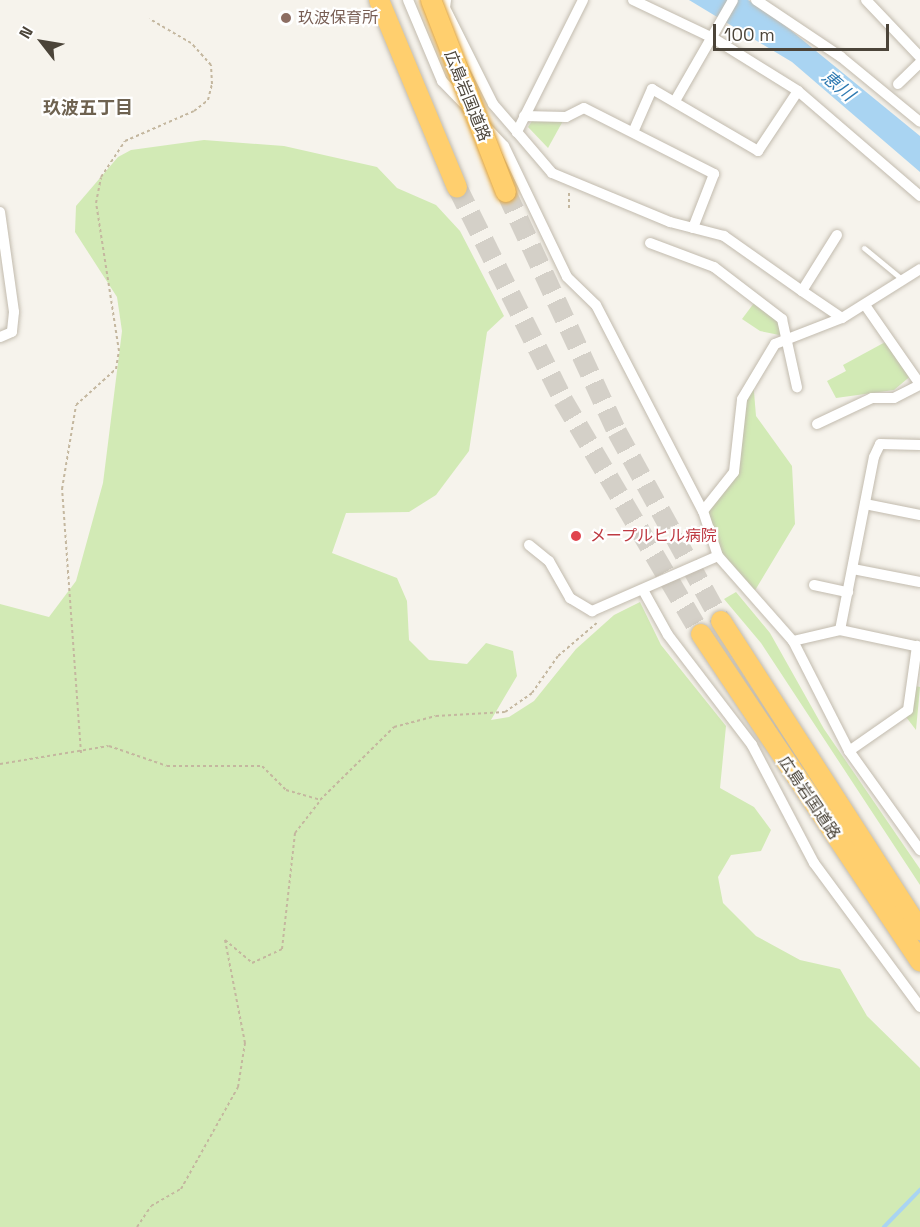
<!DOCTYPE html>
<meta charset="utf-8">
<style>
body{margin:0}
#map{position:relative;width:920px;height:1227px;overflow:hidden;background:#f6f3ec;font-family:"Space Grotesk","Noto Sans JP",sans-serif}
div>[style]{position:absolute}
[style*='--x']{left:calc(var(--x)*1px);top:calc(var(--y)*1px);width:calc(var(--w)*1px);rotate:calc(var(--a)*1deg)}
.green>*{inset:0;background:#d2eab5}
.water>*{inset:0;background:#a9d4f2}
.stream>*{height:4px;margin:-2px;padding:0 2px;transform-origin:2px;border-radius:2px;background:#a9d4f2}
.motorway-tunnel>*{height:20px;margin-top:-10px;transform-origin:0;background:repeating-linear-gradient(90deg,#d4d0c8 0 20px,transparent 0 30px)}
.path>*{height:2px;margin-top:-1px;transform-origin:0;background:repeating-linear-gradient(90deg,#c4b79f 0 3px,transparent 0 6px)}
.roads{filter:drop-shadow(0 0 2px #c2bbae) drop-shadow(0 0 2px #c2bbae)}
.service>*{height:5px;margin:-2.5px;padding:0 2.5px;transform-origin:2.5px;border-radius:2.5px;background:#fff}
.minor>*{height:10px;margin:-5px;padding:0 5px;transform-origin:5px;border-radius:5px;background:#fff}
.motorway>*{height:20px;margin:-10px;padding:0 10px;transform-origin:10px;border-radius:10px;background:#ffcf6e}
.bridges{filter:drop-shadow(0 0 2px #e0a43c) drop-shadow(0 0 2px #e0a43c)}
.motorway-bridge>*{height:20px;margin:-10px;padding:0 10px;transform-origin:10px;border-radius:10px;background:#ffcf6e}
.dots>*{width:16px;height:16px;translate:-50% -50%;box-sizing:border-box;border:3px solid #fff;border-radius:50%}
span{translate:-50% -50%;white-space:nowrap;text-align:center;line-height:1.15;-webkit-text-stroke:4.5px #fff;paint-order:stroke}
.education-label{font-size:16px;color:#785e54}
.left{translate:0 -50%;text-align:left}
.street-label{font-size:16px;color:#4b4439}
.health-label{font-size:16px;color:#be3a42}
.water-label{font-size:18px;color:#2e7ab2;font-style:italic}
.neighbourhood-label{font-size:18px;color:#6e6250;font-weight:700}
.north{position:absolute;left:12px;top:12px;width:60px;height:60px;-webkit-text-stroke:4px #fff;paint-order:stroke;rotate:301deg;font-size:16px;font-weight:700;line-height:24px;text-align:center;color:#4b4439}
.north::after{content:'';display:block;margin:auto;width:21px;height:27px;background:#4b4439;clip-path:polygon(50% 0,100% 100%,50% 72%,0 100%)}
.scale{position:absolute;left:713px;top:24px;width:176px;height:27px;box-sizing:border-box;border:3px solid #4b4439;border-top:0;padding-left:8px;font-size:18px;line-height:21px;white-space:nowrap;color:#4b4439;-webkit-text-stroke:4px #fff;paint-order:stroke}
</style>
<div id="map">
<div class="green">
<i style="clip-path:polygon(534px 118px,564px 119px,548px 148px,528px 127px)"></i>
<i style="clip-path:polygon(204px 140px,284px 146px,377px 167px,397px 188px,436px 205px,460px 231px,504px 316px,487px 332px,469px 451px,436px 495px,409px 512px,346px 513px,332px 553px,397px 578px,407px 601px,409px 640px,429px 660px,467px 664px,486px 643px,513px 651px,517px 676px,491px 720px,509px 717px,534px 701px,576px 649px,614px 615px,640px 602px,661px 645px,726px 726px,720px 788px,754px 807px,771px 830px,761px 851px,731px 855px,718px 877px,723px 903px,756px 936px,800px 960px,840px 969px,867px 1016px,920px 1068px,920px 1227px,0 1227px,0 604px,49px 617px,76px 581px,103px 483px,122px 331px,117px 297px,75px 232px,76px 206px,118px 157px,131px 150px)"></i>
<i style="clip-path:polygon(757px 299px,782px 319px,789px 337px,760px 331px,742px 319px)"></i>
<i style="clip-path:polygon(889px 340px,913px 374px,894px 390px,836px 398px,827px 381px,846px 371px,843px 365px)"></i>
<i style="clip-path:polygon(753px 380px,756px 416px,792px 466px,795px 524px,754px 592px,718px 556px,703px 511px,734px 472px,742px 399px)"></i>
<i style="clip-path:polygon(736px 592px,770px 633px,824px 729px,920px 869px,920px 885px,761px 643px,724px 599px)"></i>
<i style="clip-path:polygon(911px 685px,920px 687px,916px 730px,903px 713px)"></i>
</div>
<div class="water">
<i style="clip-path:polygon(689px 0,748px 0,772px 15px,920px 136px,920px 172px,792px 62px)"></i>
</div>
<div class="stream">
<i style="--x:884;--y:1227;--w:52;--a:-45.8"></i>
</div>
<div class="motorway-tunnel">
<i style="--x:457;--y:187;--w:238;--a:63.5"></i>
<i style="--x:563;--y:400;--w:272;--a:59.5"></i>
<i style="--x:506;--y:192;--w:264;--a:65.2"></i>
<i style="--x:617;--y:432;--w:216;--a:61.2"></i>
</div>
<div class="path">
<i style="--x:569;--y:208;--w:17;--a:-90"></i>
<i style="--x:81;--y:753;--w:265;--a:-94.1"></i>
<i style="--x:62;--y:489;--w:85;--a:-80.5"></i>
<i style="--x:76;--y:405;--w:54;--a:-42"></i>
<i style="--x:116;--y:369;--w:18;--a:-81"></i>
<i style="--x:119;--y:351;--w:150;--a:-98.8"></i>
<i style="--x:96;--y:203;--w:26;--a:-79"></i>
<i style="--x:101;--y:177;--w:43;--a:-56.3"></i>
<i style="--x:125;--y:141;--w:75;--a:-23.5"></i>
<i style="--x:194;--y:111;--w:18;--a:-38"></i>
<i style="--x:208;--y:100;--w:16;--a:-76"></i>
<i style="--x:212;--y:84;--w:19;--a:-93"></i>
<i style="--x:211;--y:65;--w:30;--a:-132"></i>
<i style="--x:191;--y:43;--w:48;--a:-149.7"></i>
<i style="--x:0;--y:764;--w:110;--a:-9.4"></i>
<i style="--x:109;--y:746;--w:61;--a:19"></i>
<i style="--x:167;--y:766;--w:95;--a:0"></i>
<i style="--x:262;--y:766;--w:34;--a:45"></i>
<i style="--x:286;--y:790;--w:35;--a:16"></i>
<i style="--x:320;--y:800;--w:104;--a:-44.6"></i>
<i style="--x:394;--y:727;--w:43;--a:-14.7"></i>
<i style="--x:436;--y:716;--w:69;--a:-3.3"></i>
<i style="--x:505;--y:712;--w:33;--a:-35"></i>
<i style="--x:532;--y:693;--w:45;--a:-54.9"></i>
<i style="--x:558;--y:656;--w:54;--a:-40.5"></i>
<i style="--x:137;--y:1227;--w:25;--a:-56"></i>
<i style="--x:151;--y:1206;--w:34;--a:-30"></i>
<i style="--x:181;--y:1189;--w:117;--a:-60.8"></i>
<i style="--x:238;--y:1087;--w:45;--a:-81"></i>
<i style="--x:245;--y:1043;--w:105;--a:-101"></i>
<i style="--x:225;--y:940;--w:35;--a:40"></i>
<i style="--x:252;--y:963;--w:33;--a:-25"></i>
<i style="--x:282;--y:949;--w:117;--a:-83.6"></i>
<i style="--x:295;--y:833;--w:41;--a:-52"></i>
</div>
<div class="roads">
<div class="service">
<i style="--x:864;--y:248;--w:50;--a:39.4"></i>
</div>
<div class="minor">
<i style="--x:408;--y:0;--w:88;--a:67.2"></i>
<i style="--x:442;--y:81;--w:37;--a:46"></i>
<i style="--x:446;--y:0;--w:8;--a:97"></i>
<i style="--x:445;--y:8;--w:107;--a:63.4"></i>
<i style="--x:493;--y:104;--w:37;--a:49"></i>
<i style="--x:583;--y:0;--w:148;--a:116.6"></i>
<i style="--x:517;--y:132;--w:54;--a:49.5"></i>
<i style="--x:552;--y:173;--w:128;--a:22.6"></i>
<i style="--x:670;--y:222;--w:56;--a:14.5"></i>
<i style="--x:724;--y:236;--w:95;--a:35.2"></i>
<i style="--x:633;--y:0;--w:89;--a:25.4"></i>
<i style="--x:713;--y:38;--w:100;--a:31.9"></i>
<i style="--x:798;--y:91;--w:161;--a:40.7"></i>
<i style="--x:756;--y:0;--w:102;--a:33.8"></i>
<i style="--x:841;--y:57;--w:102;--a:39.4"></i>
<i style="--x:866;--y:0;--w:79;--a:46.5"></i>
<i style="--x:898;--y:84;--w:30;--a:-44"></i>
<i style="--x:675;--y:101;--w:116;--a:-60.1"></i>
<i style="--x:524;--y:116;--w:42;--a:1.4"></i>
<i style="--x:566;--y:117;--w:20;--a:-27"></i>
<i style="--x:584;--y:108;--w:146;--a:26.9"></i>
<i style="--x:714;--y:174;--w:58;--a:111.3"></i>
<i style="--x:487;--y:128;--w:25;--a:47"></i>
<i style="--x:504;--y:146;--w:145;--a:64.3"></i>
<i style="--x:567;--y:277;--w:40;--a:44"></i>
<i style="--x:596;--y:305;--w:232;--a:62.6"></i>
<i style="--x:703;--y:511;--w:47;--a:71.6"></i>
<i style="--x:718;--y:556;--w:113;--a:48.6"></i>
<i style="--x:793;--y:641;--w:123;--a:63"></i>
<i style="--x:849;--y:751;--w:122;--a:54.4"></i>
<i style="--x:634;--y:130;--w:45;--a:-66.3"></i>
<i style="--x:652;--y:89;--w:123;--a:30.3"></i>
<i style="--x:758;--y:151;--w:72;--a:-56.3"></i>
<i style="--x:0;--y:212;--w:101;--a:82"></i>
<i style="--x:14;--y:312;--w:20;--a:96"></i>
<i style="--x:12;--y:332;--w:13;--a:157"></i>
<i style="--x:837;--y:235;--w:66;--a:122"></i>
<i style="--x:802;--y:291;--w:48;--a:34"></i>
<i style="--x:650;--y:243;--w:68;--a:20.6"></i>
<i style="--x:714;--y:267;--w:86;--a:37.4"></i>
<i style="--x:782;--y:319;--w:70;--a:77.6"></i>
<i style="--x:865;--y:305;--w:96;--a:55.2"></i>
<i style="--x:817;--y:424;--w:61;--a:-25.3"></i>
<i style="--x:872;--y:398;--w:22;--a:0"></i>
<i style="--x:894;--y:398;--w:29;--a:-27"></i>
<i style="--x:865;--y:504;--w:56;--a:11.3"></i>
<i style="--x:703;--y:511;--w:50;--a:-51.5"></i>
<i style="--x:734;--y:472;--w:73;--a:-83.7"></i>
<i style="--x:742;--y:399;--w:64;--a:-59"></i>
<i style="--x:775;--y:344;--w:72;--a:-21.2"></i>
<i style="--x:842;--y:318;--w:92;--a:-32.1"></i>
<i style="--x:529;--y:545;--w:26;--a:39"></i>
<i style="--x:549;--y:561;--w:43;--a:60.4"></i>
<i style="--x:570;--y:598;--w:26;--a:31"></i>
<i style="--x:592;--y:611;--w:137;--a:-23.6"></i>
<i style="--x:853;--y:569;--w:68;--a:11"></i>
<i style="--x:814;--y:585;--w:35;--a:12"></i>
<i style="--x:643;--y:590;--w:51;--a:60.9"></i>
<i style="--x:668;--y:635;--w:138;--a:52.6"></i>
<i style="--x:752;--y:745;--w:133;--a:62.3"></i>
<i style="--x:814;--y:863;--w:179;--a:53.6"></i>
<i style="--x:840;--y:630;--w:176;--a:-78.9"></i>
<i style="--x:874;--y:457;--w:14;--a:-65"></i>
<i style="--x:880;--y:444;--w:40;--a:1.4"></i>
<i style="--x:793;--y:641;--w:48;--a:-13.2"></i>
<i style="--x:840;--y:630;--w:82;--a:12"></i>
<i style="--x:849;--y:751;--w:72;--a:-34.8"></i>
<i style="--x:908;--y:710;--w:65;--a:-82"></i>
</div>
<div class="motorway">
<i style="--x:379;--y:0;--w:203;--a:67.4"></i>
<i style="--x:721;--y:621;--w:368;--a:57.2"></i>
<i style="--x:701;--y:634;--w:394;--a:56.2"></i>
</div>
</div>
<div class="bridges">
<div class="motorway-bridge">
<i style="--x:431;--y:0;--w:206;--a:68.7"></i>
</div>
</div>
<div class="dots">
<i style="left:286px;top:18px;background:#8d6e63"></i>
<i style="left:576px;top:536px;background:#e0444e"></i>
</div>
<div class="education-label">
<span class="left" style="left:298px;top:18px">玖波保育所</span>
</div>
<div class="street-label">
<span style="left:467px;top:96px;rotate:68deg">広島岩国道路</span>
<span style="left:809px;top:798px;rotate:56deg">広島岩国道路</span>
</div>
<div class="health-label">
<span class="left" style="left:590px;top:536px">メープルヒル病院</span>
</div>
<div class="water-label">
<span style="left:838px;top:86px;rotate:40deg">恵川</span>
</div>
<div class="neighbourhood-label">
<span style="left:88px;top:108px">玖波五丁目</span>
</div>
<div class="north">N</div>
<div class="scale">100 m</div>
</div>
